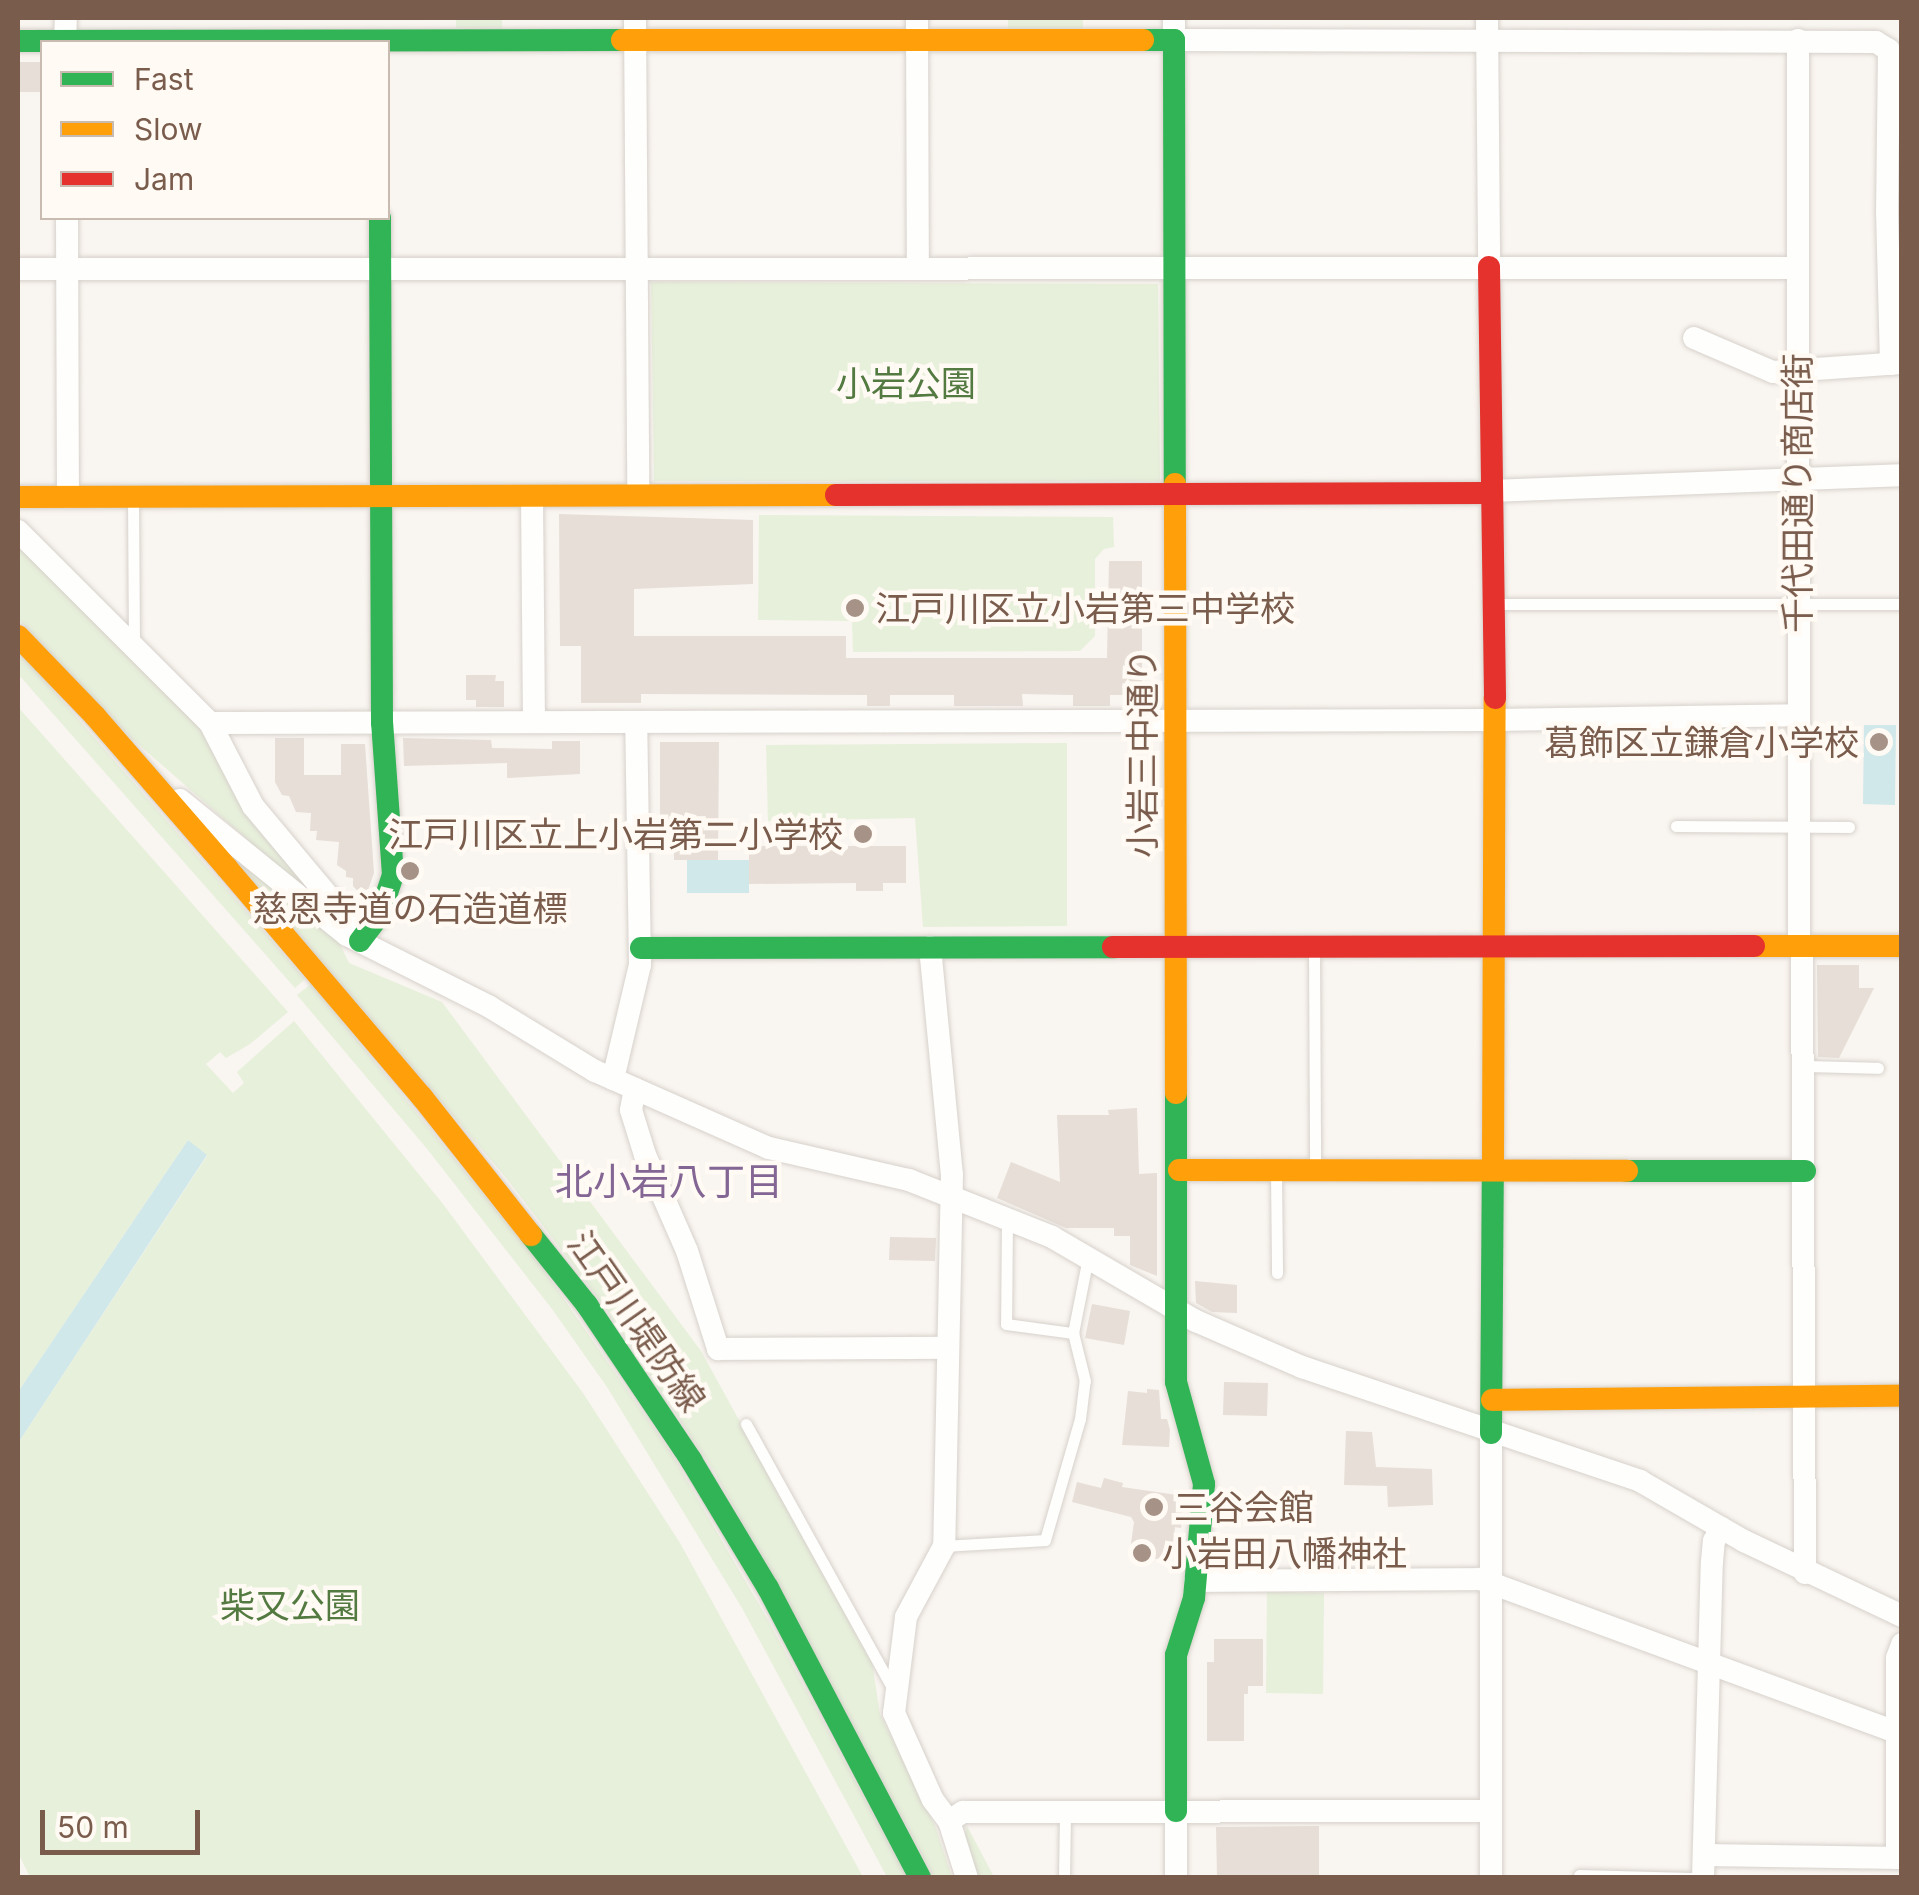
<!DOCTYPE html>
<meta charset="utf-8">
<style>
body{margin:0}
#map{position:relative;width:1919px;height:1895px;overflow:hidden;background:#f9f5f0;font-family:Inter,"Noto Sans JP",sans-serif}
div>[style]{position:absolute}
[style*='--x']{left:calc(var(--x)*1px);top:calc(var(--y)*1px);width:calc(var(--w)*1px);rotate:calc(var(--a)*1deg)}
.green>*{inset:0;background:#e7f0db}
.water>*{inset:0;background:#d0e8ea}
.building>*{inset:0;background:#e6ded7}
.roads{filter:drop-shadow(0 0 2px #d7d1cb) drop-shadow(0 0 2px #d7d1cb)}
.lane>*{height:11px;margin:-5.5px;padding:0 5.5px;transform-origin:5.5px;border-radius:5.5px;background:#fefefd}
.street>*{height:22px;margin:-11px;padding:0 11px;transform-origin:11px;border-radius:11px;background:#fefefd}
.fast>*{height:22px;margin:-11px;padding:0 11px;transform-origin:11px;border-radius:11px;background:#30b455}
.slow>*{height:22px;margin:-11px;padding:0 11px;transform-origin:11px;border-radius:11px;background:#ff9f0a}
.jam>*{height:22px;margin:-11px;padding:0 11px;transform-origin:11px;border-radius:11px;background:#e5322d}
.dots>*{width:28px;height:28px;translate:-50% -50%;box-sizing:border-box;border:5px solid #fffaf3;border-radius:50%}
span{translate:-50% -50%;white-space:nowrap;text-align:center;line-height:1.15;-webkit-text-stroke:9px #fffaf3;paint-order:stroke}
.park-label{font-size:35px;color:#537a41}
.street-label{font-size:35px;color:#7a5c4d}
.poi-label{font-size:35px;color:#7a5c4d}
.left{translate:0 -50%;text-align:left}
.right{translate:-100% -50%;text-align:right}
.neighbourhood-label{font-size:38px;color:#846695}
.frame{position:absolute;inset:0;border:20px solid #7a5c4d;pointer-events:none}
.legend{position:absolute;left:40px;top:40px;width:350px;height:180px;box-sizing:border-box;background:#fffaf3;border:2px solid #cabbb1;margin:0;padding:12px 18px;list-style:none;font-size:30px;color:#7a5c4d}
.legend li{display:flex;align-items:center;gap:20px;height:50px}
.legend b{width:50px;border:2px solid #cabbb1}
.scale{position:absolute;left:40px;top:1810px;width:160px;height:45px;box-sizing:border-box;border:5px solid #7a5c4d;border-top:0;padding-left:12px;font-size:30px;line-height:35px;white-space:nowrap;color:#7a5c4d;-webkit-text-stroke:8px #fffaf3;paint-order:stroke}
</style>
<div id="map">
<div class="green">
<i style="clip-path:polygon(456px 18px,502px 18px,502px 29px,456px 28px)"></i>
<i style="clip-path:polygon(1008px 18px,1083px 18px,1083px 29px,1008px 29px)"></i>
<i style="clip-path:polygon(651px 282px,1158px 284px,1160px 481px,654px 481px)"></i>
<i style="clip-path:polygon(759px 515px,1113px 517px,1114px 547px,1104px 549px,1095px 559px,1095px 636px,1080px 651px,853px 652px,852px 621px,758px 620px)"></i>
<i style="clip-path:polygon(18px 542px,195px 720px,335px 916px,130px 737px,18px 619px)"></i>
<i style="clip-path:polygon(18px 650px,305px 979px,295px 988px,18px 674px)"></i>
<i style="clip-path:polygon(18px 707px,288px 1012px,250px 1044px,226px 1058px,220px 1052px,206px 1064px,233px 1093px,244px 1083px,237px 1072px,294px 1021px,443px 1204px,583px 1393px,680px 1543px,863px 1877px,30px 1877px,18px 1853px,18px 1443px,207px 1156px,188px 1140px,18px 1392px)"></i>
<i style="clip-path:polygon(1067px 743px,1067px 926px,923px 927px,915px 818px,768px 821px,766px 745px)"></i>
<i style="clip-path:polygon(222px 845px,340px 944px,349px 963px,442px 1002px,701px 1351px,872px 1662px,880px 1714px,936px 1828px,952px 1877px,934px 1877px,714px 1471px,602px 1303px,507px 1179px)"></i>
<i style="clip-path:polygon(311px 984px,534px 1256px,671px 1453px,768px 1620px,907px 1877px,887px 1877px,742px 1608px,607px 1387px,552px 1309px,428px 1150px,297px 995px)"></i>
<i style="clip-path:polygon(1267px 1592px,1324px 1593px,1323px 1694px,1266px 1693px)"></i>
<i style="clip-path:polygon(967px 1826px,994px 1877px,976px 1877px,964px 1837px)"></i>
</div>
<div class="water">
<i style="clip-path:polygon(1864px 725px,1896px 725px,1895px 805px,1863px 804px)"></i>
<i style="clip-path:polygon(687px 860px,749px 860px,749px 893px,687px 893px)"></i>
<i style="clip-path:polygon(188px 1140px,207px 1155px,18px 1443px,18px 1392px)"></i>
</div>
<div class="building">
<i style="clip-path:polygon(18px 62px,42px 62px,42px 92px,18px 92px)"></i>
<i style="clip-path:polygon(559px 514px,753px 520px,753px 584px,634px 589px,634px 636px,846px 636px,846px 658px,1107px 658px,1109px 561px,1142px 561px,1142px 695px,1110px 695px,1110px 706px,1073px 706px,1073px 695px,1022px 694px,1023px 706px,954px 706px,954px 695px,890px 695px,890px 706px,867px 706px,867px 695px,641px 694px,641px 703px,581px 703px,581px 646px,560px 646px)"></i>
<i style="clip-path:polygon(466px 675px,496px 675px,495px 681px,504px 681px,504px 707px,476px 707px,476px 700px,466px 700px)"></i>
<i style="clip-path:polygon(275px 738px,304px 738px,304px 775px,341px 775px,341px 744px,365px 744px,374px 873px,365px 899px,353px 886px,353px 878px,346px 877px,346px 871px,337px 865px,339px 842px,316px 840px,317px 831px,310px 831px,311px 813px,296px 812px,289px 796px,282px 795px,275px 782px)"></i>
<i style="clip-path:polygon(403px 738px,491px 740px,492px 748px,552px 749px,552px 741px,580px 741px,580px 774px,507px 778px,507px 763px,404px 766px)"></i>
<i style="clip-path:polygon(660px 742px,719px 742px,718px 860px,674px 860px,674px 838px,660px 838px)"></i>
<i style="clip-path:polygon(749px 846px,906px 846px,906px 883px,883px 883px,883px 891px,856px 891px,856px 883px,749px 884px)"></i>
<i style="clip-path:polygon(1817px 965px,1859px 965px,1859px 988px,1874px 988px,1839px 1058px,1818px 1057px)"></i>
<i style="clip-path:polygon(1137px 1108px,1139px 1174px,1157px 1173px,1157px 1276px,1130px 1265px,1130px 1236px,1114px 1236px,1114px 1228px,1066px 1228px,997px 1198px,1011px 1162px,1060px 1182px,1057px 1115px,1109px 1115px,1108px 1110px)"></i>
<i style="clip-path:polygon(890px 1237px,936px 1238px,935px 1261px,889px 1260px)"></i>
<i style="clip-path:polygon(1195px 1281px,1237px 1285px,1237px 1313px,1212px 1312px,1196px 1303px)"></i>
<i style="clip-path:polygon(1092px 1304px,1130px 1311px,1124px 1345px,1085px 1338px)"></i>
<i style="clip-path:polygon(1224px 1382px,1268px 1383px,1267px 1416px,1223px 1415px)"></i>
<i style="clip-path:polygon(1147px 1389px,1159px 1390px,1161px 1419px,1167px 1419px,1170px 1430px,1169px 1447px,1122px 1445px,1128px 1391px,1147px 1393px)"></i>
<i style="clip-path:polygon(1346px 1431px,1372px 1432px,1376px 1467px,1432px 1469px,1433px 1505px,1388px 1507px,1387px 1486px,1344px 1485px)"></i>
<i style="clip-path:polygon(1104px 1478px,1123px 1483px,1122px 1487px,1184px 1496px,1181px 1528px,1175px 1527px,1171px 1559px,1129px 1558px,1134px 1522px,1131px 1517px,1072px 1502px,1077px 1482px,1101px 1488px)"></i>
<i style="clip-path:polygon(1214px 1639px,1263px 1639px,1263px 1686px,1248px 1686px,1248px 1694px,1244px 1694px,1244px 1741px,1207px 1741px,1207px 1662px,1214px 1662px)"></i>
<i style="clip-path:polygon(1319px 1826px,1319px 1878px,1217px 1878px,1216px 1827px)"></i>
</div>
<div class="roads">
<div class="lane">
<i style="--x:133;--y:500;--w:145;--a:89.6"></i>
<i style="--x:1494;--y:604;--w:408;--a:0"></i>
<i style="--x:1676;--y:826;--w:173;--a:0.3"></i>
<i style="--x:1314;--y:949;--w:221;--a:89.7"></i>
<i style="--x:1803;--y:1066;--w:75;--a:1.5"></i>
<i style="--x:1276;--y:1172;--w:101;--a:89.4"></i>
<i style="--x:1007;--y:1219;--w:105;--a:90.5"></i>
<i style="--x:1006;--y:1324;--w:68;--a:7.7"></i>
<i style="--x:746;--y:1424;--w:305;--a:61"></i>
<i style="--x:944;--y:1546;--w:101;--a:-3.4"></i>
<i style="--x:1045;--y:1540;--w:126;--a:-73.9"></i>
<i style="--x:1080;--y:1419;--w:38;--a:-83"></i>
<i style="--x:1085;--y:1381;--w:49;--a:-104"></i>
<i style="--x:1073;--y:1333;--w:77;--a:-78.8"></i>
<i style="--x:1579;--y:1875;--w:112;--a:1.5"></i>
<i style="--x:1064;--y:1878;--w:66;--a:-89.1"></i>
</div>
<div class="street">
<i style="--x:635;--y:18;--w:477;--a:89.6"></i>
<i style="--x:917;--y:18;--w:250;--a:89.8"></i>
<i style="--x:1174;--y:18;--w:22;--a:90"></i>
<i style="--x:1174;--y:40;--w:702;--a:0.16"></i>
<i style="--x:1876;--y:42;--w:15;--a:32"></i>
<i style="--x:1889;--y:50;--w:161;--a:90.7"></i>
<i style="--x:1887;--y:211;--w:153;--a:88.5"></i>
<i style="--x:1487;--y:18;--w:249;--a:89.5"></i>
<i style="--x:1798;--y:40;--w:906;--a:89.94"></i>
<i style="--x:65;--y:42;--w:24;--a:-88"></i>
<i style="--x:67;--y:218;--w:279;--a:89.8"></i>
<i style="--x:18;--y:269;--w:1779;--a:-0.03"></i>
<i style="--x:1694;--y:338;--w:86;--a:23.3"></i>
<i style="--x:1773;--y:372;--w:129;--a:-4"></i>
<i style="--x:1489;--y:491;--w:413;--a:-2.2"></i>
<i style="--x:532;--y:496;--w:225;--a:89.5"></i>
<i style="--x:18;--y:531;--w:272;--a:45"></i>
<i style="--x:210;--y:723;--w:1285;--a:-0.13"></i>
<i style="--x:1495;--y:720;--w:302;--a:-0.9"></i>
<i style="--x:210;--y:723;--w:93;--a:62.6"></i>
<i style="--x:253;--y:806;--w:142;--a:50.1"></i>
<i style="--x:344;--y:915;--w:22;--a:68"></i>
<i style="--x:180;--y:800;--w:215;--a:39"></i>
<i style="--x:347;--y:935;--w:160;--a:26.7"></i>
<i style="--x:490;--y:1007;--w:123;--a:31.4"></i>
<i style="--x:595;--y:1071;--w:190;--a:23.9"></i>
<i style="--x:769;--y:1148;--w:144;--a:12.9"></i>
<i style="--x:909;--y:1180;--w:154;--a:21.7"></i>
<i style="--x:1052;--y:1237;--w:167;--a:30.3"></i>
<i style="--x:1196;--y:1321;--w:116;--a:23.5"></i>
<i style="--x:1302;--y:1367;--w:357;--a:18.6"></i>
<i style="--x:1640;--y:1481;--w:120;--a:30"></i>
<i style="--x:1744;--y:1541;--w:175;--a:25.4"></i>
<i style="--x:1802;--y:945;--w:628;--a:89.73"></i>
<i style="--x:930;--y:947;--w:228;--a:84.5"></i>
<i style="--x:952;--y:1174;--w:372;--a:91.2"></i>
<i style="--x:944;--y:1546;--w:81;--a:118.2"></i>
<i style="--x:906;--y:1617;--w:97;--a:97.1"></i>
<i style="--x:894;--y:1713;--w:95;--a:65.9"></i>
<i style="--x:933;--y:1800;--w:26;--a:53"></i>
<i style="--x:613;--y:1079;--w:117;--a:-76.7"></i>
<i style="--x:640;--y:965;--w:243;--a:-90.9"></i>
<i style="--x:635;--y:1089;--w:21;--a:101"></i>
<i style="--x:631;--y:1110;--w:47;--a:72.7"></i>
<i style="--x:645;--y:1155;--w:105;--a:66.4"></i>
<i style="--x:687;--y:1251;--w:103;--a:72.4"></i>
<i style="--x:718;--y:1349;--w:228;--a:-0.3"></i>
<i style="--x:1195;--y:1581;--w:285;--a:-0.4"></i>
<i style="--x:1480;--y:1579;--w:443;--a:20.2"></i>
<i style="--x:1704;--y:1855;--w:198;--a:0.9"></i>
<i style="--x:1897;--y:1858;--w:200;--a:-90"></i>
<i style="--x:1897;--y:1658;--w:15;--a:-70"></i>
<i style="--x:967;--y:1878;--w:60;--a:-107.5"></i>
<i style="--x:949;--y:1821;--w:17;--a:-33"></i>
<i style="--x:963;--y:1812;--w:528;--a:-0.11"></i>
<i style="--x:1176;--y:1878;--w:67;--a:-90"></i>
<i style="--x:1491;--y:1878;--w:445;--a:-90"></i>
<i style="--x:1703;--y:1878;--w:316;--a:-88.4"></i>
<i style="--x:1712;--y:1562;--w:21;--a:-85"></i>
<i style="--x:1714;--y:1541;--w:15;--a:-62"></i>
</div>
<div class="fast">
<i style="--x:1143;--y:40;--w:31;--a:0"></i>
<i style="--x:1174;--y:40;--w:444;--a:89.9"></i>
<i style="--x:18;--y:41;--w:604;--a:-0.09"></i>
<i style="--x:360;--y:941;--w:34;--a:-53"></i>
<i style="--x:380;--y:914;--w:41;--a:-71.6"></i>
<i style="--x:393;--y:875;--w:152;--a:-94.1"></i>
<i style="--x:382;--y:723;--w:505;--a:-90.23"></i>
<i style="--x:641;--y:948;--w:472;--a:-0.1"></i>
<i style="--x:1176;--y:1093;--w:289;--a:90"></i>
<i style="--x:1176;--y:1382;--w:106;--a:74.6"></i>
<i style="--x:1204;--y:1484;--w:114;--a:95"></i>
<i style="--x:1194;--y:1598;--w:60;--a:107.5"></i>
<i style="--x:1176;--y:1655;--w:156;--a:90"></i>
<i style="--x:1627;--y:1171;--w:178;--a:0"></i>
<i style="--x:531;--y:1235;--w:90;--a:51.3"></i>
<i style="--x:587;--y:1305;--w:187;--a:56.1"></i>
<i style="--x:691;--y:1460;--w:149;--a:59"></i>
<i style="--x:768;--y:1588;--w:327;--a:62.3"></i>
<i style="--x:1491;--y:1433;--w:271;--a:-89.6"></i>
</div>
<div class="slow">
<i style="--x:622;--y:40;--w:521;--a:0"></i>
<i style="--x:1175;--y:484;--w:609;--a:89.91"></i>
<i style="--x:18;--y:497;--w:818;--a:-0.14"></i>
<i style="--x:18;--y:636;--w:111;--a:46.1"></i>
<i style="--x:95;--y:716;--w:201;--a:49"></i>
<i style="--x:227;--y:868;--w:301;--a:49.6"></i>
<i style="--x:422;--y:1097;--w:176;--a:51.7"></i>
<i style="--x:1754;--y:946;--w:148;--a:0"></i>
<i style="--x:1493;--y:1162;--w:464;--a:-89.8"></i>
<i style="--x:1179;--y:1170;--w:448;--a:0.1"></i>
<i style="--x:1492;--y:1400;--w:410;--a:-0.6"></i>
</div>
<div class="jam">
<i style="--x:1489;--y:267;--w:431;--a:89.2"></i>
<i style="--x:836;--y:495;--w:653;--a:-0.18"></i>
<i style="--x:1113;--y:947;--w:641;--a:-0.09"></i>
</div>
</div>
<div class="dots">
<i style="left:855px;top:608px;background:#a69286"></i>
<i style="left:1879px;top:742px;background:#a69286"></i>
<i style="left:863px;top:834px;background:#a69286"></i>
<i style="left:410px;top:871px;background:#a69286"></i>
<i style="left:1154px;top:1507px;background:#a69286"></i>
<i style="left:1142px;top:1553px;background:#a69286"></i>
</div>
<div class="park-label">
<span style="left:906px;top:383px">小岩公園</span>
<span style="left:290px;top:1605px">柴又公園</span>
</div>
<div class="street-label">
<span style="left:1797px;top:493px;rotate:-90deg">千代田通り商店街</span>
<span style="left:1142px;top:753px;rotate:-90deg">小岩三中通り</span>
<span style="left:637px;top:1321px;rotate:55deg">江戸川堤防線</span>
</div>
<div class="poi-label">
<span class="left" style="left:875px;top:608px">江戸川区立小岩第三中学校</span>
<span class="right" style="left:1859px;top:742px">葛飾区立鎌倉小学校</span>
<span class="right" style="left:843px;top:834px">江戸川区立上小岩第二小学校</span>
<span style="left:410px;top:908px">慈恩寺道の石造道標</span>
<span class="left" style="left:1174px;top:1507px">三谷会館</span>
<span class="left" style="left:1162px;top:1553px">小岩田八幡神社</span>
</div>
<div class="neighbourhood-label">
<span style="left:669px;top:1182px">北小岩八丁目</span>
</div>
<div class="frame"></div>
<ul class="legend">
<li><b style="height:12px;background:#30b455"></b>Fast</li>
<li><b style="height:12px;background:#ff9f0a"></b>Slow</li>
<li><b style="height:12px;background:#e5322d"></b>Jam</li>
</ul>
<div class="scale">50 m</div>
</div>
